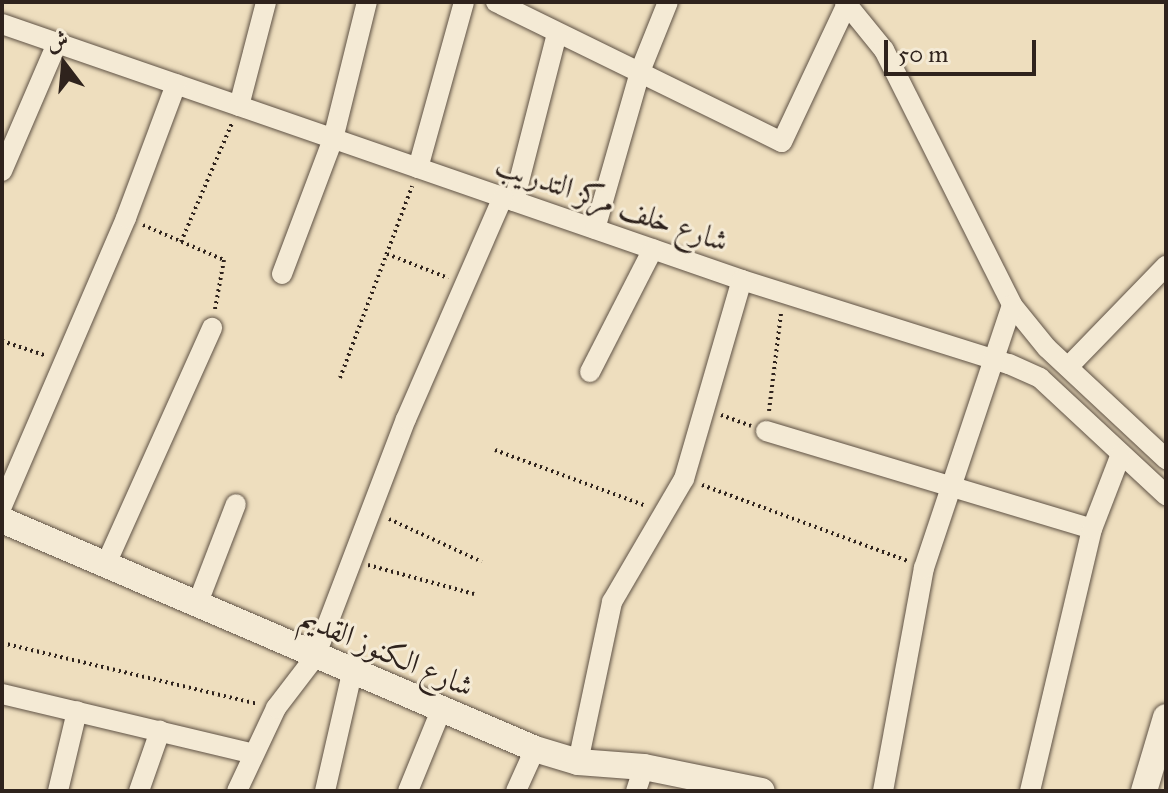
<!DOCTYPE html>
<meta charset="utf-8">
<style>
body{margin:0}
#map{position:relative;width:1168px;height:793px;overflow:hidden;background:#eedebe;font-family:"IM FELL Great Primer",Amiri,serif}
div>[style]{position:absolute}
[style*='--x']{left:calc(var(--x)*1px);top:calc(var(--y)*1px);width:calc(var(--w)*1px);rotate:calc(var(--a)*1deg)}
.path>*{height:4px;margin-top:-2px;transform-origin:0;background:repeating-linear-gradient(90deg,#2f231d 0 2px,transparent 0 6px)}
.roads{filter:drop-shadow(0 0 2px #5f5245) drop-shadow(0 0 2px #5f5245)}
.minor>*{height:20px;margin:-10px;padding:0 10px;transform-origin:10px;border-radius:10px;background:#f4ead5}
.tertiary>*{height:26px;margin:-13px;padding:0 13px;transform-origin:13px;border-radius:13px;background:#f4ead5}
span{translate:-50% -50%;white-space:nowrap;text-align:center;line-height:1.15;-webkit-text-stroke:6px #f4ead5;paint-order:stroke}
.street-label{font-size:30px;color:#2f231d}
.frame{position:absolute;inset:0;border:4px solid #2f231d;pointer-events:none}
.north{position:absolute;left:24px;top:24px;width:80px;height:80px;-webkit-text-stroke:6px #f4ead5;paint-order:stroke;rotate:344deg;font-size:22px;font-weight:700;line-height:32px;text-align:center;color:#2f231d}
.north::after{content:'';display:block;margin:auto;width:28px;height:36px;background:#2f231d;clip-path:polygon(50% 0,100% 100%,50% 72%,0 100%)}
.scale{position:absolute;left:884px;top:40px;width:152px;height:36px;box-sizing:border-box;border:4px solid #2f231d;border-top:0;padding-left:10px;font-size:24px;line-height:28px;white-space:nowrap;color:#2f231d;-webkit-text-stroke:6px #f4ead5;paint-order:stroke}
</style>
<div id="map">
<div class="path">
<i style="--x:143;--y:225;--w:88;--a:23.4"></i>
<i style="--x:224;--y:260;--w:50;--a:100.4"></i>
<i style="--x:181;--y:242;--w:129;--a:-66.8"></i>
<i style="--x:387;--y:254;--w:66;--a:21.5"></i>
<i style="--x:2;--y:341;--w:47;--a:18.4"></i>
<i style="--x:340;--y:378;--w:205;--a:-69.4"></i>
<i style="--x:769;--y:411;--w:99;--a:-83"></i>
<i style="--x:721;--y:415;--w:32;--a:20"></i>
<i style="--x:495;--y:450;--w:161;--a:20.3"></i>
<i style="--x:702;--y:485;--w:219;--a:20.3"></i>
<i style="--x:389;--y:519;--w:102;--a:24.8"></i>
<i style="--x:368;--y:565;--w:110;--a:15.3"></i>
<i style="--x:2;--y:643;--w:263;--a:13.4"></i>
</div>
<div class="roads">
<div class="minor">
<i style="--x:496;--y:2;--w:318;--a:26.1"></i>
<i style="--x:782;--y:142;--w:153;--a:-64.8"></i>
<i style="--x:845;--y:2;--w:62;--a:50.9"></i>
<i style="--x:884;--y:50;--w:285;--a:63.3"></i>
<i style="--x:1012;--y:305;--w:55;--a:50.9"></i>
<i style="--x:1047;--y:348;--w:163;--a:43"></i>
<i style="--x:2;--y:24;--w:783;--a:19.08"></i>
<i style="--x:742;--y:280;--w:280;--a:17.5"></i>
<i style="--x:1009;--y:364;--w:34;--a:24"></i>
<i style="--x:1040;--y:378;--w:172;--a:42.9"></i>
<i style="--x:239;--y:106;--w:107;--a:-75.4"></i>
<i style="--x:418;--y:168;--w:172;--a:-74.5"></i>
<i style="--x:2;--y:171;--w:139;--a:-66.7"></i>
<i style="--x:514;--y:201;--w:173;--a:-75.6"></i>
<i style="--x:595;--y:229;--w:166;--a:-74"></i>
<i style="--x:641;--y:69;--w:72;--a:-68.1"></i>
<i style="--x:282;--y:274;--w:144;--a:-69.3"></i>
<i style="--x:333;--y:139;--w:141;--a:-76.1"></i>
<i style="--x:1068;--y:367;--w:141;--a:-45.9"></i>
<i style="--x:590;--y:372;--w:138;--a:-62.9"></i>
<i style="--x:766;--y:431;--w:340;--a:16.7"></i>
<i style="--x:2;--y:506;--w:314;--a:-66.7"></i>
<i style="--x:126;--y:218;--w:143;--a:-69.5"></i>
<i style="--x:106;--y:564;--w:259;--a:-65.8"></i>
<i style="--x:197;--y:605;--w:108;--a:-68.9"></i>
<i style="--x:2;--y:694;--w:255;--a:13.4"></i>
<i style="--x:578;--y:762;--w:164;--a:-78"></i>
<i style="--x:612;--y:602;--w:143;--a:-59.7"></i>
<i style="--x:684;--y:479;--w:207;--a:-73.8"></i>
<i style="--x:58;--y:791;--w:82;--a:-76.6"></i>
<i style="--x:139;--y:791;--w:64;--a:-70.7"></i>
<i style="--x:237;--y:791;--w:92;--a:-64.8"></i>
<i style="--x:276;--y:708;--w:64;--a:-52.6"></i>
<i style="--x:315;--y:657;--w:255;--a:-69.1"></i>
<i style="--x:406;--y:419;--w:242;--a:-66.4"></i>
<i style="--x:325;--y:791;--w:121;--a:-77.1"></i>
<i style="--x:408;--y:791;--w:87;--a:-67.8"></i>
<i style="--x:516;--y:791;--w:46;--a:-65.7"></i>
<i style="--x:636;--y:791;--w:25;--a:-72"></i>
<i style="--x:883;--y:791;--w:227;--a:-79.6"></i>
<i style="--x:924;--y:568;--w:277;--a:-71.5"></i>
<i style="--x:1030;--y:791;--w:269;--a:-76.7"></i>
<i style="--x:1092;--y:529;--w:80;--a:-68.9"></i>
</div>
<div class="tertiary">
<i style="--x:2;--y:520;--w:580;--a:23.25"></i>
<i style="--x:535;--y:749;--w:45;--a:16.8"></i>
<i style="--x:578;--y:762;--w:66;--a:4.3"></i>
<i style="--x:644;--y:767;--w:120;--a:11.5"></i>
<i style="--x:1144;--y:791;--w:77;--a:-73.4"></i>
</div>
</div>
<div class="street-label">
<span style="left:612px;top:203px;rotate:19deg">شارع خلف مركز التدريب</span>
<span style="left:387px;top:652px;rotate:23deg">شارع الكنوز القديم</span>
</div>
<div class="frame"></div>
<div class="north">ش</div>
<div class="scale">50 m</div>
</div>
